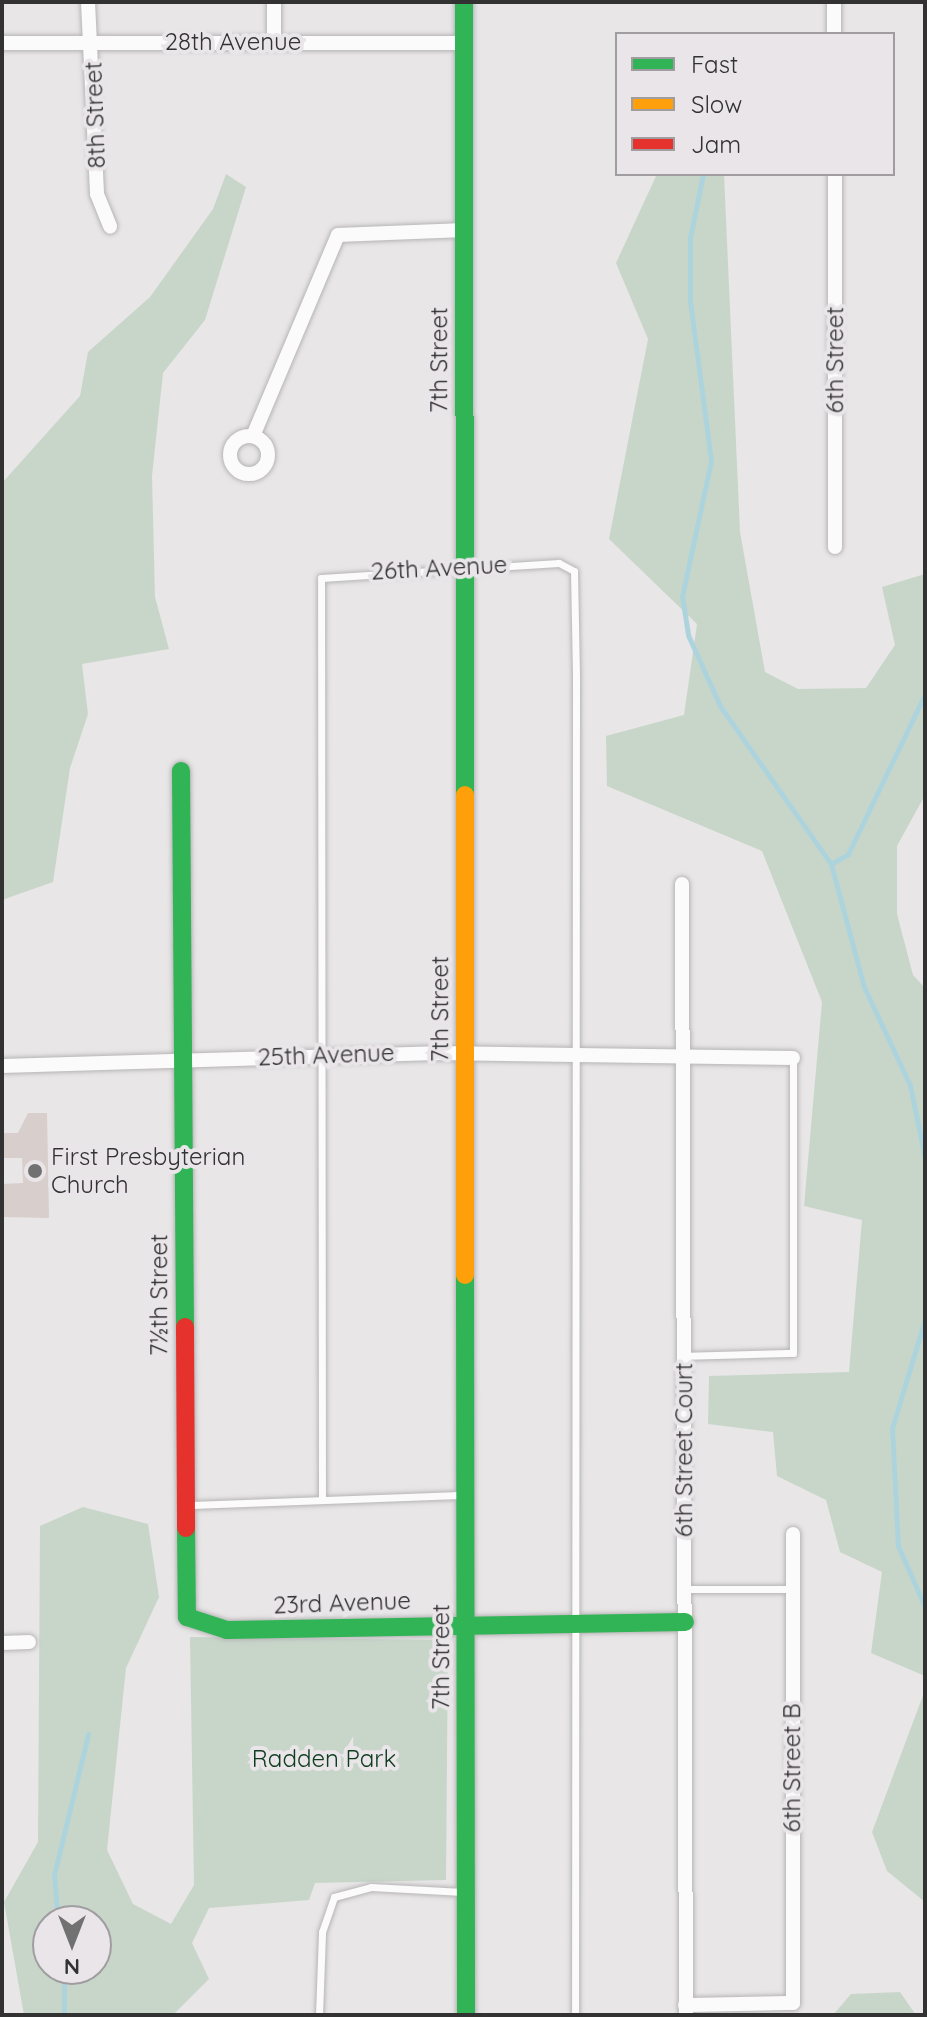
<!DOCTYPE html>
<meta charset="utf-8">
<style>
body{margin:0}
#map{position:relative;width:927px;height:2017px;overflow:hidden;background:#e8e6e7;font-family:Quicksand,sans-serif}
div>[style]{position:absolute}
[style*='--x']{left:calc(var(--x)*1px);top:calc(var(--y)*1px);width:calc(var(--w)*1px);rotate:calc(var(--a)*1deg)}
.green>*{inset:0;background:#c8d6ca}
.stream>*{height:5px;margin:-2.5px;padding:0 2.5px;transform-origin:2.5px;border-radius:2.5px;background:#add4dd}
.building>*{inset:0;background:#d8cecb}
.roads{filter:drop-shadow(0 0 2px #b7b5b6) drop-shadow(0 0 2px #b7b5b6)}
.lane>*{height:7px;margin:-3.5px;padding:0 3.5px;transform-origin:3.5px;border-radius:3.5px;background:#fcfbfb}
.street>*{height:14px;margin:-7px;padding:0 7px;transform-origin:7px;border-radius:7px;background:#fcfbfb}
.street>.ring{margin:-7px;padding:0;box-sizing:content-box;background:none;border:14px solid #fcfbfb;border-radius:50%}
.fast>*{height:18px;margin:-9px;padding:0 9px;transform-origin:9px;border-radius:9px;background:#30b455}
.slow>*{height:18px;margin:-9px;padding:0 9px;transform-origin:9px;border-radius:9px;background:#ff9f0a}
.jam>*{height:18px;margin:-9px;padding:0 9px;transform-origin:9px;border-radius:9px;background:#e5322d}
.dots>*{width:22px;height:22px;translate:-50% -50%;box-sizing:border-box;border:4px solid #e9e5e8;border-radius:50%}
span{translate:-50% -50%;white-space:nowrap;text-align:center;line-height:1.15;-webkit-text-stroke:8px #e9e5e8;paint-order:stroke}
.street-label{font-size:24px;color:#333233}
.poi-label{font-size:24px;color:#333233}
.left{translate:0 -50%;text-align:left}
.park-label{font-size:24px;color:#0d3c1e}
.frame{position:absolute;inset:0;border:4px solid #333233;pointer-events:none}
.legend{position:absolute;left:615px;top:32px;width:280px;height:144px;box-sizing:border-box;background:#e9e5e8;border:2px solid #a09da0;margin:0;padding:10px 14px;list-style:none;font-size:24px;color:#333233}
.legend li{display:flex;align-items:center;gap:16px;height:40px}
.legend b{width:40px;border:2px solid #a09da0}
.north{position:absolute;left:32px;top:1905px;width:80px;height:80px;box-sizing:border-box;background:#e9e5e8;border:2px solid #a09da0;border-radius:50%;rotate:180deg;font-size:22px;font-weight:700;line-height:32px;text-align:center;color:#333233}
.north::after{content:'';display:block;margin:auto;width:28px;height:36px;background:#727172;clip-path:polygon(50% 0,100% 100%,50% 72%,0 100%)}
</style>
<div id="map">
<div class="green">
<i style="clip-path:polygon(226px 174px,246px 187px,205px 320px,163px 373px,152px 476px,155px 597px,169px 649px,82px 664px,88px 714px,70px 768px,53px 882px,2px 900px,2px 483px,80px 396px,88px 352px,150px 297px,213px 209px)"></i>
<i style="clip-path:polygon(657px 174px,724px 174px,740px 532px,765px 672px,798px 689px,866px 688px,895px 645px,882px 587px,925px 574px,925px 795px,897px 846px,897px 914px,913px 975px,925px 988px,925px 1676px,871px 1653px,882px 1572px,840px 1552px,826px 1500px,777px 1476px,773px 1432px,708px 1424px,709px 1376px,849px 1372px,862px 1220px,804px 1206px,822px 1002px,762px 851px,607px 786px,606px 736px,684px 715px,697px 624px,609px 539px,648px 339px,616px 263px)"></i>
<i style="clip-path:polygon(evenodd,83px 1507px,148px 1524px,159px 1597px,126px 1668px,107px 1850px,133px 1904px,171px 1924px,194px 1885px,190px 1637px,448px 1640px,446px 1880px,315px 1883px,309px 1900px,209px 1908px,192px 1943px,209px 1979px,173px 2015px,24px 2015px,4px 1902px,38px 1842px,40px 1526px,83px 1507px,48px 1921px,96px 1921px,96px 1969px,48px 1969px,48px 1921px)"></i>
<i style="clip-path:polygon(925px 1690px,925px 1902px,887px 1871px,872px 1832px)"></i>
<i style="clip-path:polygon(900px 1992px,916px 2015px,833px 2015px,851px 1994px)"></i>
</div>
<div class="stream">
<i style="--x:703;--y:174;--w:65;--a:101.5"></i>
<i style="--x:690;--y:238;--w:63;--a:90"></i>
<i style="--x:690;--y:301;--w:161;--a:82.5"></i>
<i style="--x:711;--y:461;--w:138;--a:102.1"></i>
<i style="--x:682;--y:596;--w:39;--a:81"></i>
<i style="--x:688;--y:635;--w:78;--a:65.7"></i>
<i style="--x:720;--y:706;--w:193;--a:54.9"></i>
<i style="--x:831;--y:864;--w:127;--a:75"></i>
<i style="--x:864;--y:987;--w:108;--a:64.9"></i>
<i style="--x:910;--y:1085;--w:76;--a:78.5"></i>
<i style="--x:831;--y:864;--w:20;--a:-30"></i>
<i style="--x:848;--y:854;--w:178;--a:-64.3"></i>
<i style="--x:925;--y:1319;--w:114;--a:106.8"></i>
<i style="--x:892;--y:1428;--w:118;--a:87.1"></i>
<i style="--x:898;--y:1546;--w:67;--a:66.1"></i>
<i style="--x:58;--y:1921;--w:46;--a:-95"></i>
<i style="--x:54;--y:1875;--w:145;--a:-76.4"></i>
<i style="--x:64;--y:2015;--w:46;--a:-90"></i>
</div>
<div class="building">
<i style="clip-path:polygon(28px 1113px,47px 1113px,49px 1218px,2px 1217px,2px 1184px,23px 1183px,22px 1158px,2px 1158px,2px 1133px,18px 1133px)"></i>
</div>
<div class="roads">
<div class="lane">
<i style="--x:683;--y:1356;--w:110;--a:-1.6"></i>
<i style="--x:793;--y:1353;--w:295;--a:-90"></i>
<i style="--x:322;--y:1499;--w:921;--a:-90.06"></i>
<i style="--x:321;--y:578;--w:238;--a:-3.6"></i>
<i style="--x:559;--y:563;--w:17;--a:28"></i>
<i style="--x:574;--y:571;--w:106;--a:88.9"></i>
<i style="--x:576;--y:677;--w:1338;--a:90.04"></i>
<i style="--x:188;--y:1505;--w:275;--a:-2.1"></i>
<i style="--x:684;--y:1589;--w:107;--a:0"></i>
<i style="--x:319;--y:2015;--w:83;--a:-87.9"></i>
<i style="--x:322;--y:1932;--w:37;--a:-71"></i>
<i style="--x:334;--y:1897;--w:38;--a:-15"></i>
<i style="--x:371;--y:1887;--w:92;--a:3.1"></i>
</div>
<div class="street">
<i style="--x:88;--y:2;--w:192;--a:87.3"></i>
<i style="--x:97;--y:194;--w:35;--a:68"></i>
<i style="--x:274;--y:2;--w:40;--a:90"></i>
<i style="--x:834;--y:2;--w:32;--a:90"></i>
<i style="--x:2;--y:43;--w:462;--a:0"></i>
<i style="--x:835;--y:174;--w:373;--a:90"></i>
<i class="ring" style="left:230px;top:436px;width:24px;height:24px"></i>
<i style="--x:253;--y:436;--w:218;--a:-67.1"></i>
<i style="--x:338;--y:235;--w:126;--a:-2.3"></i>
<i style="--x:682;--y:884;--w:1131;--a:89.8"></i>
<i style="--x:2;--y:1066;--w:434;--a:-1.7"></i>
<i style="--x:436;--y:1053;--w:357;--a:0.8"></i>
<i style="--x:2;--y:1643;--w:27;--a:-2"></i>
<i style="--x:685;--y:2005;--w:108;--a:-1.1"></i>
<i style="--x:793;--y:2003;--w:469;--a:-90"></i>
</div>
<div class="fast">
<i style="--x:464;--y:2;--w:793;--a:89.93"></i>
<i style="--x:181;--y:771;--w:556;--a:89.59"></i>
<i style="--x:465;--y:1275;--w:740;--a:89.92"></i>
<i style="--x:186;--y:1528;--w:89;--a:89.4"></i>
<i style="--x:187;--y:1617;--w:42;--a:18"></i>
<i style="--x:227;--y:1630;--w:458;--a:-1"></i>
</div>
<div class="slow">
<i style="--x:465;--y:795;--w:480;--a:90"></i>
</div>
<div class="jam">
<i style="--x:185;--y:1327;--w:201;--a:89.7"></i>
</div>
</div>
<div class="dots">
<i style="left:35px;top:1171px;background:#727172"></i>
</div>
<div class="street-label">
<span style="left:233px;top:42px">28th Avenue</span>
<span style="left:95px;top:115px;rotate:-92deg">8th Street</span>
<span style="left:439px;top:360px;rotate:-90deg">7th Street</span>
<span style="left:835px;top:360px;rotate:-90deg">6th Street</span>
<span style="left:439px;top:568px;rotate:-3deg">26th Avenue</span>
<span style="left:440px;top:1009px;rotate:-90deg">7th Street</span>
<span style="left:326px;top:1055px;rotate:-2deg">25th Avenue</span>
<span style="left:159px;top:1295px;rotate:-90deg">7½th Street</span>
<span style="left:684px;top:1450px;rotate:-90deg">6th Street Court</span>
<span style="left:342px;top:1603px;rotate:-2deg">23rd Avenue</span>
<span style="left:441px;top:1657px;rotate:-90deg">7th Street</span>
<span style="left:792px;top:1768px;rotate:-90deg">6th Street B</span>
</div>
<div class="poi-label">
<span class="left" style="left:51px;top:1171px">First Presbyterian<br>Church</span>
</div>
<div class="park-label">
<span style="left:324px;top:1759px">Radden Park</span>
</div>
<div class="frame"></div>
<ul class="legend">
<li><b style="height:10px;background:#30b455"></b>Fast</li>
<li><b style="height:10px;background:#ff9f0a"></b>Slow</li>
<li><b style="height:10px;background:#e5322d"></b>Jam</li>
</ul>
<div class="north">N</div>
</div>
